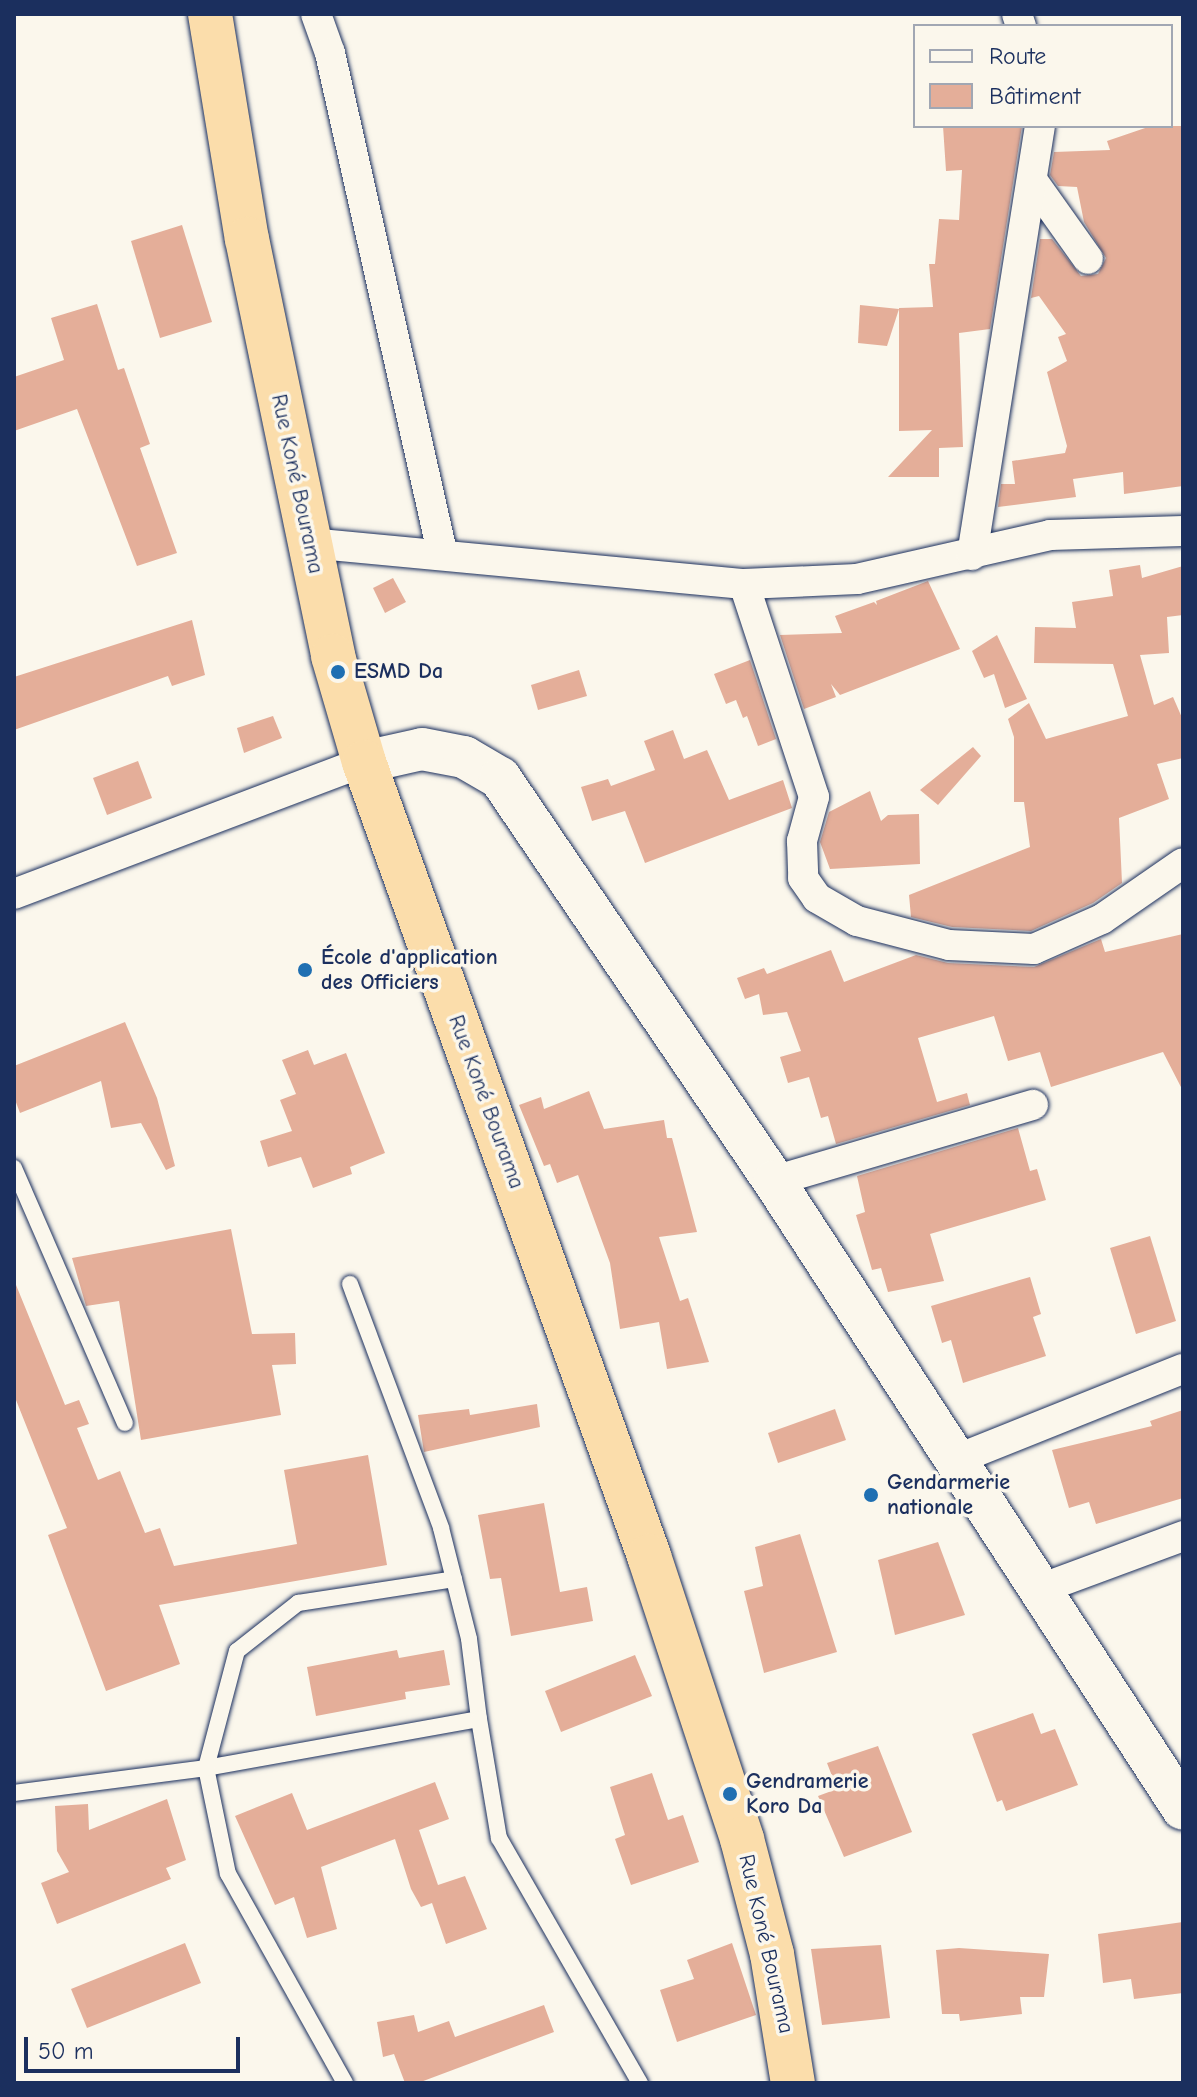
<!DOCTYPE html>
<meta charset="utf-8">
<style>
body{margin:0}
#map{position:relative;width:1197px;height:2097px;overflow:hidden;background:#fbf7ec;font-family:"Comic Neue",sans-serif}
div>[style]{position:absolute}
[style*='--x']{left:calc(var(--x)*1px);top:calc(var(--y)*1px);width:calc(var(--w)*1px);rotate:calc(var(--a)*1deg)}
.building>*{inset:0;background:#e4ae99}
.roads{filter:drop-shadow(0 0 2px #1b2f5e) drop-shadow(0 0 2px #1b2f5e)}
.lane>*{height:16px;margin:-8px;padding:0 8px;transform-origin:8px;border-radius:8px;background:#fbf7ec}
.street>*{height:30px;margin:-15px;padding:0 15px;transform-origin:15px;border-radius:15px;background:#fbf7ec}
.secondary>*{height:42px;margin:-21px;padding:0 21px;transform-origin:21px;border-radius:21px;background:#fbf7ec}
.highway>*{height:44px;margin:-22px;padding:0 22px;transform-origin:22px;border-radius:22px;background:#fbddab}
.dots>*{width:22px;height:22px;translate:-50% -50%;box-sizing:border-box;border:4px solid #fbf7ec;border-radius:50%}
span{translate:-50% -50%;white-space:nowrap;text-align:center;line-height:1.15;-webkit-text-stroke:7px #fbf7ec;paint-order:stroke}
.street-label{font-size:22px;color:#1b2f5e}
.poi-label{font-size:22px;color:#1b2f5e;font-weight:700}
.left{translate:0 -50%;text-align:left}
.frame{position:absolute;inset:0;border:16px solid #1b2f5e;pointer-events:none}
.legend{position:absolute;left:913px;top:24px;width:260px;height:104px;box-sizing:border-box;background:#fbf7ec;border:2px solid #a1a7b3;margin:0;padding:10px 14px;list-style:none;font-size:24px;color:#1b2f5e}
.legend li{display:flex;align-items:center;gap:16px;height:40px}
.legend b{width:40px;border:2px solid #a1a7b3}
.scale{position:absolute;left:24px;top:2037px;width:216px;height:36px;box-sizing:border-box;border:4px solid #1b2f5e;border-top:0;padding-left:10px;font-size:24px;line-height:28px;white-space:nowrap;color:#1b2f5e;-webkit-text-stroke:6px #fbf7ec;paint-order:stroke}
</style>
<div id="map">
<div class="building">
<i style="clip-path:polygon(943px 126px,1022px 126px,990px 329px,959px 333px,963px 447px,939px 448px,939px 477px,888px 477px,932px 430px,899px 431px,899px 308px,933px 307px,929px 264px,935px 264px,939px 219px,959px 220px,962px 170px,946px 171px)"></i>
<i style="clip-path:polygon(1151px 126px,1183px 126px,1183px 486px,1124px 494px,1123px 472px,1073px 479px,1076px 497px,998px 507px,1001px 484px,1015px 484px,1012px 461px,1065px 453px,1067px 446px,1047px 372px,1067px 361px,1058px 337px,1066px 334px,1039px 296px,1031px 298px,1040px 239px,1052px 239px,1081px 276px,1098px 274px,1106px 258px,1084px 222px,1077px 187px,1058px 186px,1050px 175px,1054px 152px,1110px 150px,1107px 141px)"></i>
<i style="clip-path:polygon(182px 225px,212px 322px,160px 338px,131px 241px)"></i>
<i style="clip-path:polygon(97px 304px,118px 370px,124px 368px,150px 444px,140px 448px,177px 553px,137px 566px,77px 409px,14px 431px,14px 377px,64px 360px,51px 318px)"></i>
<i style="clip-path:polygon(860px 305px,899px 309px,887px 346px,858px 343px)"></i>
<i style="clip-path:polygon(1140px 565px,1142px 578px,1183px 566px,1183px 615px,1167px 617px,1169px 653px,1140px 655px,1154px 705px,1173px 697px,1183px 720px,1183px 758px,1157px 764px,1169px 799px,1119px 818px,1122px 883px,1093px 903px,1031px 931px,952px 927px,911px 917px,909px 895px,1030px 847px,1024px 802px,1014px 802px,1014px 737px,1008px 719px,1029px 703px,1046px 739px,1128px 716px,1113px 664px,1034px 663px,1035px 627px,1076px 628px,1072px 602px,1113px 596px,1109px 570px)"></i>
<i style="clip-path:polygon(393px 578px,406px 602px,385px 613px,373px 588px)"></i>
<i style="clip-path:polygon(928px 581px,960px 649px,840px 695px,831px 684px,836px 697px,804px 709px,780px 635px,842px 633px,835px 616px,874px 602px,877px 605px,876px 601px)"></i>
<i style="clip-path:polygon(192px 620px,205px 675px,172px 686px,168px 676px,14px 730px,14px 677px)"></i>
<i style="clip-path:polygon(997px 635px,1027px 699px,1005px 708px,994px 674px,984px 678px,972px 651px)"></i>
<i style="clip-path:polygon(750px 660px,776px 739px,758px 746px,747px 716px,743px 718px,736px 700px,726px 704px,714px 674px)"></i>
<i style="clip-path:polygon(579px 670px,587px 696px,538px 710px,531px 685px)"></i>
<i style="clip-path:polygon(273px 716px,282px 738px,244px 753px,237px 728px)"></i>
<i style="clip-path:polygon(673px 730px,684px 759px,707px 750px,729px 800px,783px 780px,792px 808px,645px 863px,625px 811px,592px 821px,581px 787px,608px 779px,611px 786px,655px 770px,644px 741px)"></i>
<i style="clip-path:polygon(973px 747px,981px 756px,938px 805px,920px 790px)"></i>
<i style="clip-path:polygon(138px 761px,152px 798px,107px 815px,93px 778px)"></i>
<i style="clip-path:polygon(870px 791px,881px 821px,888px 815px,919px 814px,920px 864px,830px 869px,820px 842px,829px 812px)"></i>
<i style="clip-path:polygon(1183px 934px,1183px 1091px,1163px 1052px,1051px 1087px,1040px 1052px,1008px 1061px,994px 1016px,918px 1038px,937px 1102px,967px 1093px,970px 1105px,836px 1144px,828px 1116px,821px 1118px,809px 1077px,788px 1083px,780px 1057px,801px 1051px,787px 1012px,763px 1015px,759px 994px,745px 999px,737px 978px,764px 968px,767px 974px,831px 950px,844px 982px,916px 955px,948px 963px,1034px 967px,1101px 939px,1105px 952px)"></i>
<i style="clip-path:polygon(125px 1022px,157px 1098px,175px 1166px,166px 1170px,141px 1123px,111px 1128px,101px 1081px,20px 1113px,14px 1097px,14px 1066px)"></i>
<i style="clip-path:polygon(308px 1050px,314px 1065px,346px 1053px,385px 1153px,350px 1167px,352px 1174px,313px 1188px,301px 1157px,268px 1167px,260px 1141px,292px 1131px,280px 1100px,296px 1094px,282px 1060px)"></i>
<i style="clip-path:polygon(589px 1091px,604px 1129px,664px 1120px,667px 1138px,672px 1138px,697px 1232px,659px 1237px,680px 1301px,688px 1298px,709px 1362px,667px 1369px,659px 1322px,620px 1329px,610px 1263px,578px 1175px,557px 1183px,550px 1164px,544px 1166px,519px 1105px,541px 1097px,544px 1109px)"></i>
<i style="clip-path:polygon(1018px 1128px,1030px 1171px,1037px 1169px,1046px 1200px,930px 1234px,944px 1281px,888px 1292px,881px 1268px,872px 1270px,856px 1215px,865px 1212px,857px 1176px)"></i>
<i style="clip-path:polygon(231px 1229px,252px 1334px,295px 1333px,296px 1364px,272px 1365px,281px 1415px,141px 1440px,119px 1301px,86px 1306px,72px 1258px)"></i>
<i style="clip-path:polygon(1150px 1236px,1176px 1321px,1136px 1334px,1110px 1248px)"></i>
<i style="clip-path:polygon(1030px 1277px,1041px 1314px,1033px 1317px,1046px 1356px,963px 1383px,951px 1340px,942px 1343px,931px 1306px)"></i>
<i style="clip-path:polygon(14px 1280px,65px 1405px,79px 1400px,89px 1424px,77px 1428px,98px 1480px,120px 1471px,145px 1533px,160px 1528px,174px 1566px,297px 1544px,284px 1470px,368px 1455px,387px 1565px,159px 1605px,180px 1664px,106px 1691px,48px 1535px,67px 1528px,14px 1395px)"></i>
<i style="clip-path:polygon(537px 1404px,540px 1427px,424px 1452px,418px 1415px,469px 1409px,470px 1415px)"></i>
<i style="clip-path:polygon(835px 1409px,846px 1440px,778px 1463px,768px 1433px)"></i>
<i style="clip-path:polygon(1183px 1410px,1183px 1498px,1096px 1524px,1089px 1502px,1069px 1508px,1052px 1450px,1152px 1426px,1150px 1421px)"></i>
<i style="clip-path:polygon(544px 1503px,560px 1592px,587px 1587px,593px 1621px,511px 1636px,501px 1578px,490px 1579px,478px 1515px)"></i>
<i style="clip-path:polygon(800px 1534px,837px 1652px,764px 1673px,744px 1591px,763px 1586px,755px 1547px)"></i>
<i style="clip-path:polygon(938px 1542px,965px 1615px,895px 1635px,878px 1560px)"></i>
<i style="clip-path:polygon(397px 1650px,399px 1658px,444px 1650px,450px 1685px,405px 1692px,406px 1699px,316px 1716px,307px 1667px)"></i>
<i style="clip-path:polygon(635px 1655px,652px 1696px,561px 1732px,545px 1691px)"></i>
<i style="clip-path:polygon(1033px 1713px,1041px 1734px,1055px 1729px,1078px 1785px,1006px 1811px,1002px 1800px,997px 1802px,972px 1734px)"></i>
<i style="clip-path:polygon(878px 1746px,912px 1832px,844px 1857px,818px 1796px,837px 1789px,827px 1763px)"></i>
<i style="clip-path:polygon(652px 1773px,668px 1820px,683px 1815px,699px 1862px,631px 1885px,615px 1839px,625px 1835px,610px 1787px)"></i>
<i style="clip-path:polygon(435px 1782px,449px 1819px,419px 1830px,438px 1885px,465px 1876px,487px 1929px,446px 1944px,432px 1903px,421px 1907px,411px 1889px,395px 1839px,321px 1867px,337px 1929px,307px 1938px,294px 1897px,275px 1905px,235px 1816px,292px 1793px,307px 1830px)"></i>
<i style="clip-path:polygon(167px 1799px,186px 1860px,166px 1868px,171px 1879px,57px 1924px,41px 1883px,69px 1872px,57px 1851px,55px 1806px,88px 1804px,89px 1830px)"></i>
<i style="clip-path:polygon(1183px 1922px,1183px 1993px,1134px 1999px,1131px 1979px,1103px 1983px,1098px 1934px)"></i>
<i style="clip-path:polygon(185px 1943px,201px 1983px,87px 2028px,71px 1989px)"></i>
<i style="clip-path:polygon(732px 1943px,756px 2015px,677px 2042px,660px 1990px,694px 1979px,687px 1960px)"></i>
<i style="clip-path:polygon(881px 1945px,890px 2018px,822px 2025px,811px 1949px)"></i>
<i style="clip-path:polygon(959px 1948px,1049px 1954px,1044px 1997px,1020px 1997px,1022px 2014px,960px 2021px,959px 2014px,942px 2014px,936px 1950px)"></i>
<i style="clip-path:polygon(544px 2005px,554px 2032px,418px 2083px,405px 2083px,394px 2054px,383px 2057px,377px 2022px,414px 2015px,418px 2032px,449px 2021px,455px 2037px)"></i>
</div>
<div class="roads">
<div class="lane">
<i style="--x:14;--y:1168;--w:278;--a:66.5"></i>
<i style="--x:350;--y:1284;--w:260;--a:69.5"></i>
<i style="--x:441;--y:1528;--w:114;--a:75.8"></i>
<i style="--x:469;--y:1639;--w:81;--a:82.9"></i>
<i style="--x:14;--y:1793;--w:194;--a:-7.4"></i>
<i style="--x:206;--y:1768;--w:277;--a:-10.2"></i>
<i style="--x:479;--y:1719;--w:121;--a:80.5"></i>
<i style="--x:499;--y:1838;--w:283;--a:60.1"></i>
<i style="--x:345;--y:2083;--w:240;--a:-119.2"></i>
<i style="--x:228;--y:1874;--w:108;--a:-101.7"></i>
<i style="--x:206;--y:1768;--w:121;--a:-75.2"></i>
<i style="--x:237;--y:1651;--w:78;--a:-38.2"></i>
<i style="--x:298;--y:1603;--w:158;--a:-8.7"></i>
</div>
<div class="street">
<i style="--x:316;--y:14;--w:41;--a:70.3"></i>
<i style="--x:330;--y:53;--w:511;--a:77.35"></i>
<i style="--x:1017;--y:14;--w:13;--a:72"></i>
<i style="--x:1034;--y:183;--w:93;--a:54.6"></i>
<i style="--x:309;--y:543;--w:437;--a:5.4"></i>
<i style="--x:744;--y:584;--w:113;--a:-2.5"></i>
<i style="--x:857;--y:579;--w:198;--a:-12.8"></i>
<i style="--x:1050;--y:535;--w:133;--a:-1.7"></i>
<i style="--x:972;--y:555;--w:434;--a:-81"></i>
<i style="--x:744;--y:584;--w:224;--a:71.8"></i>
<i style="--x:814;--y:797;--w:46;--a:105.3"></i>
<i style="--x:802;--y:841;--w:37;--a:88"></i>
<i style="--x:803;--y:878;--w:24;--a:55"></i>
<i style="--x:817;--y:898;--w:46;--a:29.9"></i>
<i style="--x:857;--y:921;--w:95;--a:14.6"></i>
<i style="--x:949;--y:945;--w:85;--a:2.7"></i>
<i style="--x:1034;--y:949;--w:74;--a:-23.8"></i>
<i style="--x:1102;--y:919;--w:98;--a:-34.7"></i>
<i style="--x:14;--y:894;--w:374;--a:-20.7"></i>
<i style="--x:774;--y:1181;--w:270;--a:-16.4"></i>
<i style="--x:955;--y:1460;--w:245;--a:-21.8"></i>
<i style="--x:1040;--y:1589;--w:153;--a:-20.3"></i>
</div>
<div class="secondary">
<i style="--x:364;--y:762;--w:59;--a:-12.6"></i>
<i style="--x:422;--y:749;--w:43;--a:10.8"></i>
<i style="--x:464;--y:757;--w:42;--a:30.3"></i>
<i style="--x:500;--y:778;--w:487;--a:55.8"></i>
<i style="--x:774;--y:1181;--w:749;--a:56.92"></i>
</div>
<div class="highway">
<i style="--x:210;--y:14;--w:228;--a:80.7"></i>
<i style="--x:247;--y:239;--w:426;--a:78.3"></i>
<i style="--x:333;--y:656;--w:110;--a:73.7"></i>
<i style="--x:364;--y:762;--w:844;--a:70.25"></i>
<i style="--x:649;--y:1556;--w:298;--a:71.8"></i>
<i style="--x:742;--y:1839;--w:119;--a:75.4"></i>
<i style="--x:772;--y:1954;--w:131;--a:80.8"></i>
</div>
</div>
<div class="dots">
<i style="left:338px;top:672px;background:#1f6fb2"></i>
<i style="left:305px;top:970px;background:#1f6fb2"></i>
<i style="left:871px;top:1495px;background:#1f6fb2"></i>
<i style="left:730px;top:1794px;background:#1f6fb2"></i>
</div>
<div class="street-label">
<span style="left:297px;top:484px;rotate:78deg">Rue Koné Bourama</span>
<span style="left:486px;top:1102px;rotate:70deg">Rue Koné Bourama</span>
<span style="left:766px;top:1944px;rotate:77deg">Rue Koné Bourama</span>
</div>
<div class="poi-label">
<span class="left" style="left:354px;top:672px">ESMD Da</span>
<span class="left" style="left:321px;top:970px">École d'application<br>des Officiers</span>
<span class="left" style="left:887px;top:1495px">Gendarmerie<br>nationale</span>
<span class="left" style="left:746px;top:1794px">Gendramerie<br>Koro Da</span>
</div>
<div class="frame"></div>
<ul class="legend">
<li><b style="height:10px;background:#fbf7ec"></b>Route</li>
<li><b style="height:22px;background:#e4ae99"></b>Bâtiment</li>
</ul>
<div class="scale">50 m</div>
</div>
